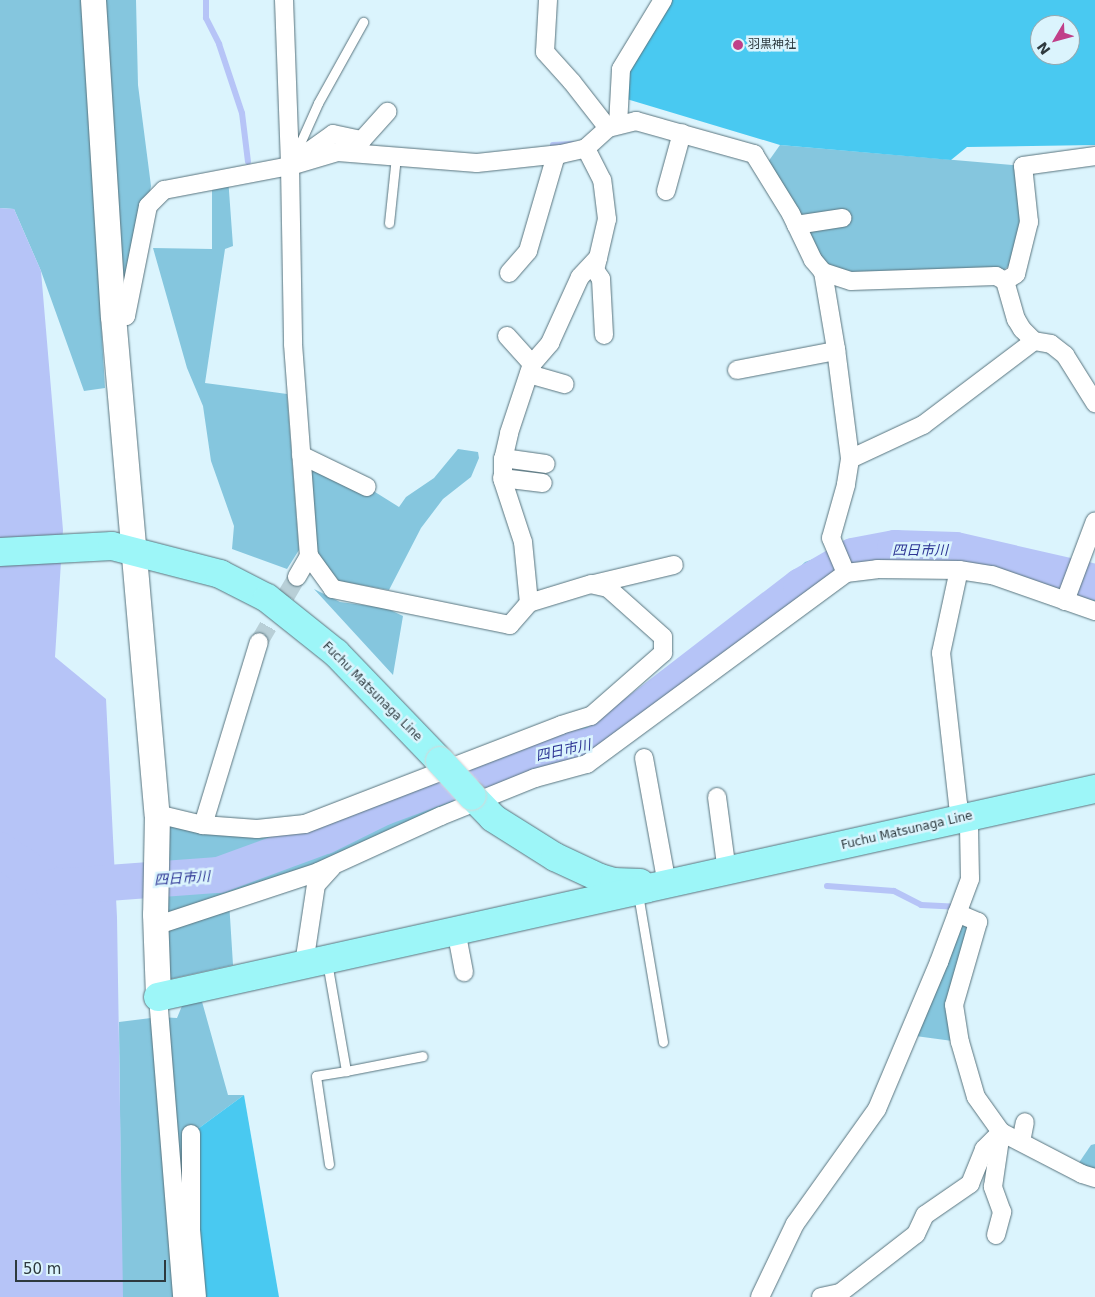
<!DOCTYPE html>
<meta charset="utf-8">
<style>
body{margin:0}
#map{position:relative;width:1095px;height:1297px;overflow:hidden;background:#dbf4fd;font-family:"DejaVu Sans","Noto Sans JP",sans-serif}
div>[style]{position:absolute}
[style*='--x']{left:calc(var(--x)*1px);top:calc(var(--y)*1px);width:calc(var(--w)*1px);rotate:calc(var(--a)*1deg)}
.green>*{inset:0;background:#85c6de}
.forest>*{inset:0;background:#49c9f1}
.water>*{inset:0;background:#b6c4f7}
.stream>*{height:6px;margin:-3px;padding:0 3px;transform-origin:3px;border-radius:3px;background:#b6c4f7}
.river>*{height:36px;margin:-18px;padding:0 18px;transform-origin:18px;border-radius:18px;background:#b6c4f7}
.street-tunnel>*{height:18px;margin-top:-9px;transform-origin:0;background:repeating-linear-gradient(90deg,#b8cfd7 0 18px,transparent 0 27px)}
.roads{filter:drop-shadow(0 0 1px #59747e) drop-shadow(0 0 1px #59747e)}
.lane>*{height:9px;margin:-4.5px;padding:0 4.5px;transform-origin:4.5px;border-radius:4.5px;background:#fff}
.street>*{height:18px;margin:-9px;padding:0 9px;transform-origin:9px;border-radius:9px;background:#fff}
.secondary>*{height:25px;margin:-12.5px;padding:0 12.5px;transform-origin:12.5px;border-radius:12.5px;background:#fff}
.primary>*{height:28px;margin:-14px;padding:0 14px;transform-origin:14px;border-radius:14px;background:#9df6f8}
.bridges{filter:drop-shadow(0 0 1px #d5d7d8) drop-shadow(0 0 1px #d5d7d8)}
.primary-bridge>*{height:28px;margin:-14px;padding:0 14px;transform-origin:14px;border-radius:14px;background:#9df6f8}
.dots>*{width:14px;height:14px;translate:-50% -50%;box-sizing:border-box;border:2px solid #dbf4fd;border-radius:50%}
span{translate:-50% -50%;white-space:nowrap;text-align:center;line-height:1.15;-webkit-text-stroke:5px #dbf4fd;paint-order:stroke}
.poi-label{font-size:12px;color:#2d393e}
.left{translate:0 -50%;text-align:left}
.street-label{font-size:12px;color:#2d393e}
.water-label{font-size:14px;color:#2d3594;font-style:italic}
.north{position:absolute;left:1030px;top:15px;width:50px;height:50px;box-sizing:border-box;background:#dbf4fd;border:1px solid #95a9b1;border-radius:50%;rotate:233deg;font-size:14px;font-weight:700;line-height:20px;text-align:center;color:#2d393e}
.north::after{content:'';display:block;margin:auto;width:18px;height:22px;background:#c03f89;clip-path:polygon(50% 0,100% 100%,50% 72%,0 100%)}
.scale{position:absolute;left:15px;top:1260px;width:151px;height:22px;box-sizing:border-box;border:2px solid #2d393e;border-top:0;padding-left:6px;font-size:15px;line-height:18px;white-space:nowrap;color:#2d393e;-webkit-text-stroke:4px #dbf4fd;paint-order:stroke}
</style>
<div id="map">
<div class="green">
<i style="clip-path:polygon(0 0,82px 0,105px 388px,84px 391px,41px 271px,14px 209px,0 208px)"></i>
<i style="clip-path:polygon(103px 0,136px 0,138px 85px,151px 186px,137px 262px,120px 292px)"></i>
<i style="clip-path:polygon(780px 145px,1023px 166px,1021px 256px,996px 276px,823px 272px,763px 169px)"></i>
<i style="clip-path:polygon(228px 177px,233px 246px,225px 249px,205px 383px,287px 394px,299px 550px,287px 569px,232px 549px,234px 526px,211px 461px,203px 406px,187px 368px,153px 248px,212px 249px,212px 180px)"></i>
<i style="clip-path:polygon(458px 449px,478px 452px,479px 458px,471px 477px,443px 499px,421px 528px,389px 590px,339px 581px,315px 552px,303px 460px,367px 487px,399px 507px,406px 497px,434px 478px)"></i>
<i style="clip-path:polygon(902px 538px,982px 542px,1047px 560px,1081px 562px,1095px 569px,1095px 611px,992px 575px,846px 573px,602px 751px,229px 901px,233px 965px,157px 982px,157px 814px,305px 824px,560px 730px,588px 727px,654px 682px,771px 595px,805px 562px,836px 551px)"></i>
<i style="clip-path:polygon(314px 589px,340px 602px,386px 608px,403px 616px,393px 675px)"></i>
<i style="clip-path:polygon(957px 913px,978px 922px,955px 1002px,960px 1042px,908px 1035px)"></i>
<i style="clip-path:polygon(201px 998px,228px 1095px,244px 1095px,191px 1134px,197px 1297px,122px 1297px,119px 1022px,159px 1017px,177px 1018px,184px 1001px)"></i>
<i style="clip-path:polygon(1095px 1144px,1095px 1174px,1074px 1170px,1091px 1145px)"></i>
</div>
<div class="forest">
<i style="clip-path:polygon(evenodd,665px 0,1095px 0,1095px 145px,967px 147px,951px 160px,780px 145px,620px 97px,621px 69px,665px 0,1040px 25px,1070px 25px,1070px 55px,1040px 55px,1040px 25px)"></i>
<i style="clip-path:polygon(244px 1095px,279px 1297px,197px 1297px,191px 1134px)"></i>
</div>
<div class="water">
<i style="clip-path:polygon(0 208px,14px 209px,41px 271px,63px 530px,55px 657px,106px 699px,117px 917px,123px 1297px,0 1297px)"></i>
</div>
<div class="stream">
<i style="--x:206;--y:0;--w:18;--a:90"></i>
<i style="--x:206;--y:18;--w:29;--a:63"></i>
<i style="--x:219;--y:44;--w:73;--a:71.6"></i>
<i style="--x:242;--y:113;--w:49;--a:83"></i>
<i style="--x:553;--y:145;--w:19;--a:-3"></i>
<i style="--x:827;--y:886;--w:67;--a:4.3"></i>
<i style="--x:894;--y:891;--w:30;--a:27"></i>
<i style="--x:921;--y:905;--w:35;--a:3"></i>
</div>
<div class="river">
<i style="--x:0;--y:850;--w:65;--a:34.4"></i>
<i style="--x:54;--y:887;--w:165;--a:-4.2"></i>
<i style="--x:219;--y:875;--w:113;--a:-20.2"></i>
<i style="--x:325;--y:836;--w:66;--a:-26.2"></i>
<i style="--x:384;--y:807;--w:116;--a:-20.2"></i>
<i style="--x:493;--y:767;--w:65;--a:-16.2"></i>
<i style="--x:555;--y:749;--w:38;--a:-5"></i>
<i style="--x:593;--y:746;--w:262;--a:-37.6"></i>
<i style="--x:801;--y:586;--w:60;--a:-30"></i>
<i style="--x:853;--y:556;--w:43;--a:-10.8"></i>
<i style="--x:895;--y:548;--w:61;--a:1.9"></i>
<i style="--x:956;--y:550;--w:143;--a:13"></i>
</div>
<div class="street-tunnel">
<i style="--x:259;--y:642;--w:75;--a:-59.7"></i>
</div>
<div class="roads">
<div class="lane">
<i style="--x:293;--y:159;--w:61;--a:-65.9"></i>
<i style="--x:318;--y:103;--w:93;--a:-60.9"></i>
<i style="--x:389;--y:223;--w:67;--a:-84"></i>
<i style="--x:638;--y:894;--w:150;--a:80.4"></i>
<i style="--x:327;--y:962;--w:111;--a:80.1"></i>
<i style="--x:346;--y:1071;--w:30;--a:171"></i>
<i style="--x:316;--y:1076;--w:89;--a:81.6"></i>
<i style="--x:346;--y:1071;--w:78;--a:-11"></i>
</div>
<div class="street">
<i style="--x:284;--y:0;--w:166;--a:87.9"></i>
<i style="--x:290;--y:166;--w:178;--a:89"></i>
<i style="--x:293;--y:344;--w:213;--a:85.7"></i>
<i style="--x:309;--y:556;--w:24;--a:120"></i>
<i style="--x:548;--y:0;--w:52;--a:93.3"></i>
<i style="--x:545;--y:52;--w:40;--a:48"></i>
<i style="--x:572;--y:82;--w:58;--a:52"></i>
<i style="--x:618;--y:125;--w:56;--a:-86.9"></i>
<i style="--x:621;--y:69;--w:81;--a:-58.7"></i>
<i style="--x:298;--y:159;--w:43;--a:-35.5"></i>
<i style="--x:333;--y:134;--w:30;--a:12"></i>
<i style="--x:362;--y:140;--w:38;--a:-48"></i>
<i style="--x:666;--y:191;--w:60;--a:-74.6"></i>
<i style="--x:796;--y:225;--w:47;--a:-8.7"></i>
<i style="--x:598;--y:258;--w:12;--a:104"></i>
<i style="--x:595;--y:270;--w:11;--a:56"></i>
<i style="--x:601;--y:279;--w:56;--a:86.9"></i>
<i style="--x:823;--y:272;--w:78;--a:80.4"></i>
<i style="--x:836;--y:349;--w:111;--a:82.7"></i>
<i style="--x:850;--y:459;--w:26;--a:99"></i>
<i style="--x:846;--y:485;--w:55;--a:105.8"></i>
<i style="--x:831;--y:538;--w:38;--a:67"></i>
<i style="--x:509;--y:273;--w:29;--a:-49"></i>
<i style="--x:528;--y:251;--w:100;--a:-73.7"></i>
<i style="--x:1005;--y:281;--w:13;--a:-32"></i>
<i style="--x:1016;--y:274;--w:54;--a:-76"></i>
<i style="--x:1029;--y:222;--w:56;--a:-96.1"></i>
<i style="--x:1023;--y:166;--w:73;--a:-7.9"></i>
<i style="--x:113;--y:316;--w:13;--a:0"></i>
<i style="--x:126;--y:316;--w:112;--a:-78.7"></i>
<i style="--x:148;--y:206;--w:23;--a:-45"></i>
<i style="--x:164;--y:190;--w:128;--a:-10.8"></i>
<i style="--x:290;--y:166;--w:50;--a:-16.3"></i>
<i style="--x:338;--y:152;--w:139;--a:4.5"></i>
<i style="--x:477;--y:163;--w:84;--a:-6.1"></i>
<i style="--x:561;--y:154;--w:26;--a:-13"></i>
<i style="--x:586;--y:148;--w:30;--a:-42"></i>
<i style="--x:608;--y:128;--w:29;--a:-14"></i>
<i style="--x:636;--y:121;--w:123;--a:15.6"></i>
<i style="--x:754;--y:154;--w:70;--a:58.3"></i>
<i style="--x:791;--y:214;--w:51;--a:64.4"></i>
<i style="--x:813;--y:260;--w:16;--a:50"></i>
<i style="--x:823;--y:272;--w:29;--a:18"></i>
<i style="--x:851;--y:281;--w:145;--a:-2"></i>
<i style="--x:996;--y:276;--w:10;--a:29"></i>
<i style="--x:1005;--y:281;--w:40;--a:74"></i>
<i style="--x:1016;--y:319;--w:12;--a:59"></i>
<i style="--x:1022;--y:329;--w:17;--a:45"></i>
<i style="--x:1034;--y:341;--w:17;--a:10"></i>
<i style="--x:1051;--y:344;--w:18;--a:38"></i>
<i style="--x:1065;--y:355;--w:57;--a:58"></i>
<i style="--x:507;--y:336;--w:38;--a:48"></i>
<i style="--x:737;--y:370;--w:101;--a:-10.9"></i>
<i style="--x:529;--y:374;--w:37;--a:16"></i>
<i style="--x:301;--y:455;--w:73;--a:25.9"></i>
<i style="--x:503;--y:458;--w:43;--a:7.9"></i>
<i style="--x:850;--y:459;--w:81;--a:-25"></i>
<i style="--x:923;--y:425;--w:139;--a:-37.1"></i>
<i style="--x:502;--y:478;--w:41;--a:7"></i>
<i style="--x:594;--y:584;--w:82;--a:-13.4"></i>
<i style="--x:1065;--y:601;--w:85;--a:-69.4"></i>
<i style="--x:529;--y:603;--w:61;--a:-95.6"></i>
<i style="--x:523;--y:542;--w:64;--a:-108.2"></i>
<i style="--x:503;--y:481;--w:21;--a:-90"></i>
<i style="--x:503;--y:460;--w:28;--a:-77"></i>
<i style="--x:509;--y:433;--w:73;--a:-71.6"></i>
<i style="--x:532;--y:364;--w:28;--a:-49"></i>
<i style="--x:550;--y:343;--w:72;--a:-65.6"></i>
<i style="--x:580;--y:277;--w:26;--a:-47"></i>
<i style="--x:598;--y:258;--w:40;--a:-77"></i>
<i style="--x:607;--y:219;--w:39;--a:-97"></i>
<i style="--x:602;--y:180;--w:36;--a:-117"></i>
<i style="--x:644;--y:758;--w:129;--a:79.7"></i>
<i style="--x:717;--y:797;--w:76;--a:82.4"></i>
<i style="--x:157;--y:814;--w:47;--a:13.4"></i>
<i style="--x:203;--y:825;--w:54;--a:4.2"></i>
<i style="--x:257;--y:829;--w:48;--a:-5.9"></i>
<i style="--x:305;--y:824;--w:274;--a:-21.1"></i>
<i style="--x:561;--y:725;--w:31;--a:-17"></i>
<i style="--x:591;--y:716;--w:96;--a:-41.2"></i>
<i style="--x:663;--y:653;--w:16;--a:-90"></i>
<i style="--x:663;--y:637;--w:74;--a:-138.3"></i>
<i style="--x:608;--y:588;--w:17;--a:-167"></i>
<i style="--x:591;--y:584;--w:65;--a:163"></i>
<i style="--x:529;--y:603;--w:29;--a:131"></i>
<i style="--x:510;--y:625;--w:181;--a:-168.5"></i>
<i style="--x:333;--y:589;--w:41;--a:-126"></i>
<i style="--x:203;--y:825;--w:191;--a:-73"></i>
<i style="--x:957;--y:913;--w:23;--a:23"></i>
<i style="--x:978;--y:922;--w:86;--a:106.1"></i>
<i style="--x:954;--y:1005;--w:37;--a:81"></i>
<i style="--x:960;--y:1042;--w:57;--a:73.8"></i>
<i style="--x:976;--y:1097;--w:43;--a:54.5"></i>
<i style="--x:1001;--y:1132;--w:91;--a:27.4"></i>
<i style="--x:1082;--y:1174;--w:14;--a:17"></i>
<i style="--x:155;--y:926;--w:172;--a:-18.3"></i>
<i style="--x:318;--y:872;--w:135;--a:-24.5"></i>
<i style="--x:441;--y:816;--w:101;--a:-22"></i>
<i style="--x:535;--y:778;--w:54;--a:-15.1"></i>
<i style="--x:587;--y:764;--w:322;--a:-36.4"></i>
<i style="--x:846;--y:573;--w:31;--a:-7"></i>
<i style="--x:877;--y:569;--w:82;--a:0.7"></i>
<i style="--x:959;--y:570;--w:33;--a:9"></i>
<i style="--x:992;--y:575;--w:109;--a:19.3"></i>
<i style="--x:456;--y:930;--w:43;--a:79.2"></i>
<i style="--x:304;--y:964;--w:80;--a:-81.4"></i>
<i style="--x:316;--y:885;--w:24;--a:-48"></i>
<i style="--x:158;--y:997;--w:301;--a:85.4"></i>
<i style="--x:191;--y:1134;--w:96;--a:90"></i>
<i style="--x:191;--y:1230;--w:67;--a:84.9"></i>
<i style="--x:1021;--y:1142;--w:20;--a:-79"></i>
<i style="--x:996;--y:1235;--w:24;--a:-75"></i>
<i style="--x:1002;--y:1212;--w:27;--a:-110"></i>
<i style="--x:993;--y:1187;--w:56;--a:-81.7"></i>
<i style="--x:760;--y:1297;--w:81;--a:-64.4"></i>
<i style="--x:795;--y:1224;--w:141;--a:-54.5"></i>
<i style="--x:877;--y:1109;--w:160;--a:-67.1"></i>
<i style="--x:939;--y:962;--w:89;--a:-69.5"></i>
<i style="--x:970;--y:879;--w:50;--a:-91.1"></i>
<i style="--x:969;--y:829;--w:27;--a:-114"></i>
<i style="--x:958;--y:804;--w:152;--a:-96.4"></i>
<i style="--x:941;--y:653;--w:85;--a:-77.8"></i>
<i style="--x:821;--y:1297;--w:19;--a:-12"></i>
<i style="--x:840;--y:1293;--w:96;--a:-37.8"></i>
<i style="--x:916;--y:1234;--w:21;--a:-65"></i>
<i style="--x:925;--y:1215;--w:55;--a:-34.6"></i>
<i style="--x:970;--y:1184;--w:38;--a:-68"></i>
<i style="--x:984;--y:1149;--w:24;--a:-45"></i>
</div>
<div class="secondary">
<i style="--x:93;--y:0;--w:317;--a:86.4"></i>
<i style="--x:113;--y:316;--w:500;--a:85"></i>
<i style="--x:157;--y:814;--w:100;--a:91.1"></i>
<i style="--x:155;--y:914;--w:83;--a:87.9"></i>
</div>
<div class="primary">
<i style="--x:0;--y:552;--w:112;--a:-3.1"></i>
<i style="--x:112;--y:546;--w:112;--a:14.5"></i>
<i style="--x:220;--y:574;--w:53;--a:27.1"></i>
<i style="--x:267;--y:598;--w:88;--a:38.6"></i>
<i style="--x:336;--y:653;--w:150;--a:46.1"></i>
<i style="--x:472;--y:796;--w:30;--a:46"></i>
<i style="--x:493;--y:818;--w:73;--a:32.2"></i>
<i style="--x:555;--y:857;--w:50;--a:25"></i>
<i style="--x:600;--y:878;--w:15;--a:16"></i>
<i style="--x:614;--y:882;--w:26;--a:2"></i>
<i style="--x:158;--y:997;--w:960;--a:-12.52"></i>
</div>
</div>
<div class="bridges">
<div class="primary-bridge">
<i style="--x:440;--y:761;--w:47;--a:47.6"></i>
</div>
</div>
<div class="dots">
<i style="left:738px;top:45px;background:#c03f89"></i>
</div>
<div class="poi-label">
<span class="left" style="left:748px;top:45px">羽黒神社</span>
</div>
<div class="street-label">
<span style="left:372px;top:692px;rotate:45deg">Fuchu Matsunaga Line</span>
<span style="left:907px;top:831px;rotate:-13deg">Fuchu Matsunaga Line</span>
</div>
<div class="water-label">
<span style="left:920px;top:550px">四日市川</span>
<span style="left:563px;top:750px;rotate:-12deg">四日市川</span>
<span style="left:182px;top:878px;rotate:-4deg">四日市川</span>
</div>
<div class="north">N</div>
<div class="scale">50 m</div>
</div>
